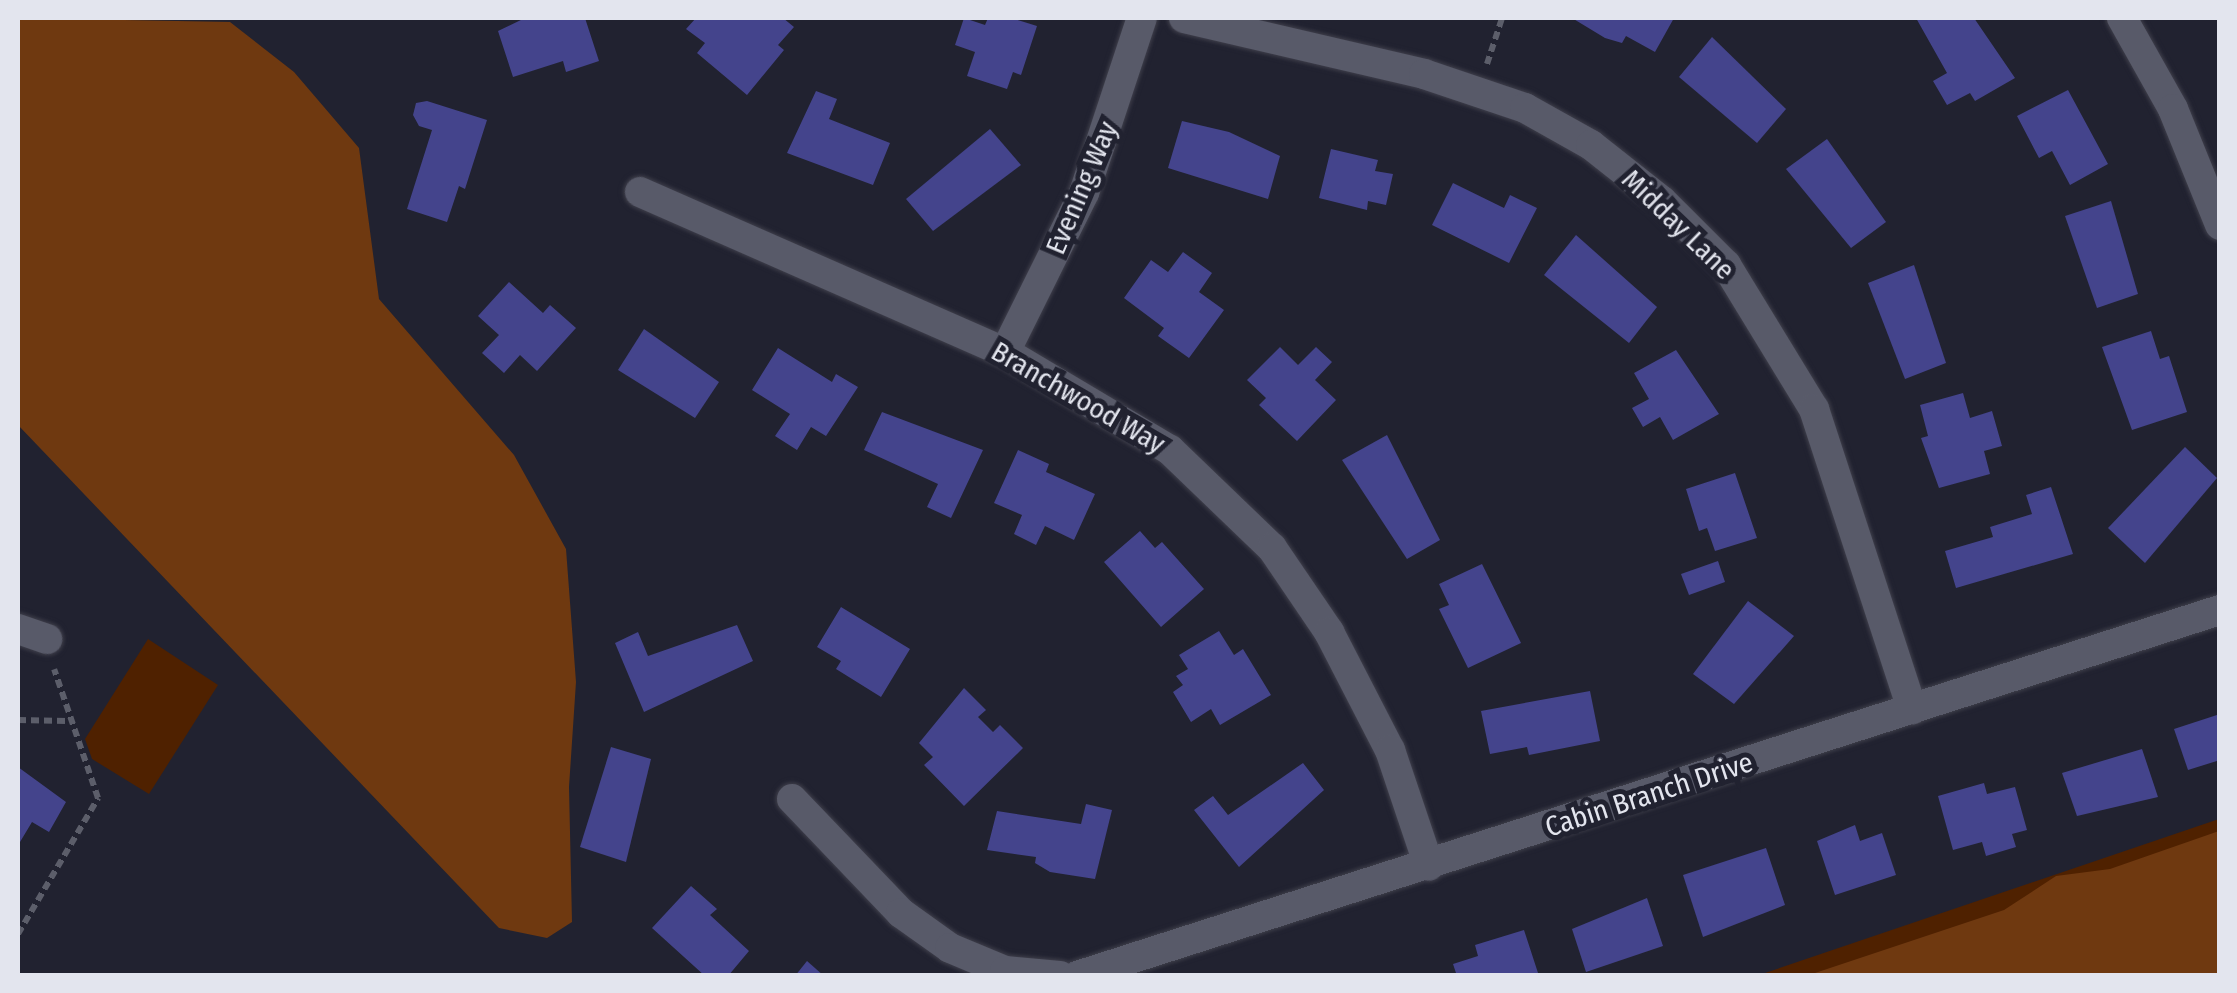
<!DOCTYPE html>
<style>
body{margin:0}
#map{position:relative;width:2237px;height:993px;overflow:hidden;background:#212230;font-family:"Fira Sans Condensed",sans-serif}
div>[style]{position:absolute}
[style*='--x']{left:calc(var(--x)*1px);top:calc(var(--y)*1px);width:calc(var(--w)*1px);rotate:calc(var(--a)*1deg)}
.green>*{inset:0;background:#4f2100}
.forest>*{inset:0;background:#6f3910}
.building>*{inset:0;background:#44448c}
.path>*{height:6px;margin-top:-3px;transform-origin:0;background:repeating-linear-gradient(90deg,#5c5e6a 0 8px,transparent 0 13px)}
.roads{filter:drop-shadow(0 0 2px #3f3f4b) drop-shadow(0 0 2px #3f3f4b)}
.minor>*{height:30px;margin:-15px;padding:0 15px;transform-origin:15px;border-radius:15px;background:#585a69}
span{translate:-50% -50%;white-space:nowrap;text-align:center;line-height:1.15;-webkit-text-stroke:10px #212230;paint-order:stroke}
.street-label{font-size:28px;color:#e3e5ee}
.frame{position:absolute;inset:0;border:20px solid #e3e5ee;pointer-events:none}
</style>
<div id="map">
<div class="green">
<i style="clip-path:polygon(148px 639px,218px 685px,149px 794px,92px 759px,85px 739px)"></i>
<i style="clip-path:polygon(2219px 819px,2219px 975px,1759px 975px)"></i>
</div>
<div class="forest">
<i style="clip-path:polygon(18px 18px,230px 22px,294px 72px,359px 148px,379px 299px,514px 455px,566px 549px,576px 682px,569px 787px,572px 922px,547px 938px,499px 928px,18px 425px)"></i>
<i style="clip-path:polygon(2219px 831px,2219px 975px,1809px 975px,2004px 910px,2056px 876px,2110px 869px)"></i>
</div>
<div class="building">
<i style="clip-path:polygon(525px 18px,585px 18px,599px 61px,566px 72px,563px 61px,513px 77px,498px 31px)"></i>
<i style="clip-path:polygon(696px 18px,783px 18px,794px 27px,778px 45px,784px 50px,747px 95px,697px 53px,705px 43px,686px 29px)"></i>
<i style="clip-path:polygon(964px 18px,985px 25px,988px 18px,1011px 18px,1037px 26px,1021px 75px,1013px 72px,1007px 89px,967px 76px,975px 52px,955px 45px)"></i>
<i style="clip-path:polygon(1572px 18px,1674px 18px,1655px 52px,1626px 36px,1622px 43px,1605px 38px)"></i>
<i style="clip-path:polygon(1916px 18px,1974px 18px,2015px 78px,1975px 101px,1970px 93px,1947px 105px,1933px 81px,1947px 73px)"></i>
<i style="clip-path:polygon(1712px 37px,1786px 109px,1757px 143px,1679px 77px)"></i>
<i style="clip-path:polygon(2068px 90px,2108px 164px,2070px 185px,2052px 151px,2039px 158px,2017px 116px)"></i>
<i style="clip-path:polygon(816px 91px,837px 99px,829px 119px,890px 143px,873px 185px,787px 153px)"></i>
<i style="clip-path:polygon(427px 101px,487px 120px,465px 189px,459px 186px,447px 222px,407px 209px,432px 130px,419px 126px,413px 115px,416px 103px)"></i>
<i style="clip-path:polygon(1182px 121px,1229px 132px,1280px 156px,1268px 199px,1168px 168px)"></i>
<i style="clip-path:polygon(990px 129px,1021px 165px,933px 231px,906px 199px)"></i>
<i style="clip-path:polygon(1827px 139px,1886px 222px,1851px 248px,1786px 169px)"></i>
<i style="clip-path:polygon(1331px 149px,1378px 160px,1375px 171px,1393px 174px,1386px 205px,1368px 201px,1367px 210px,1319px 198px)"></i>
<i style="clip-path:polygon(1453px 183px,1504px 208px,1510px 195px,1537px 208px,1509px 263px,1432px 225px)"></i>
<i style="clip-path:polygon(2111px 201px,2138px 294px,2097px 308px,2065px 216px)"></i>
<i style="clip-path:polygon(1576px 235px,1657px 307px,1629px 343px,1544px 275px)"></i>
<i style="clip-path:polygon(1183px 252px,1212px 273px,1199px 292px,1224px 310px,1189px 358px,1158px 336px,1164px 328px,1124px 298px,1151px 260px,1168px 272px)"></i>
<i style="clip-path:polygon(1914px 265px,1946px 363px,1905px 379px,1868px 283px)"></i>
<i style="clip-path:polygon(509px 282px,543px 313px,550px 305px,576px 328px,537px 371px,520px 355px,504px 373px,482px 353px,499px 335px,478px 316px)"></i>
<i style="clip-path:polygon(644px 329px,719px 382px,695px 418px,618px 370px)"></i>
<i style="clip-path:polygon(2151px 331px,2160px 359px,2169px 356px,2187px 412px,2132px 430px,2102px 347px)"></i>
<i style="clip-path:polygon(1280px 347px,1298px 365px,1316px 347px,1332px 362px,1315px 380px,1336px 400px,1297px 441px,1259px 405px,1266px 398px,1247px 380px)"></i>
<i style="clip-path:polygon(778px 348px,832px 382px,836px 374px,858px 387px,826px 436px,811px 427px,797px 450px,775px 436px,790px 414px,752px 390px)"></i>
<i style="clip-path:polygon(1676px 350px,1719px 414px,1673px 440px,1660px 417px,1643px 427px,1632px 408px,1649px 399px,1634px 373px)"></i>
<i style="clip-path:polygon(1963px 393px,1970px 418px,1992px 411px,2002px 446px,1984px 451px,1990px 474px,1939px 488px,1921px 438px,1928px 436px,1920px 405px)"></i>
<i style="clip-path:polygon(882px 412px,983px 450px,951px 518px,927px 507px,938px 484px,864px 450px)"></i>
<i style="clip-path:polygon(1387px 435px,1440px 540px,1407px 559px,1342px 460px)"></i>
<i style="clip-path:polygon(2185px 447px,2217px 478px,2145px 563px,2108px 528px)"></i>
<i style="clip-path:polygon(1018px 450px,1049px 464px,1046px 472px,1095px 494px,1074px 540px,1045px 526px,1036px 545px,1014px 534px,1022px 515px,994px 503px)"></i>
<i style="clip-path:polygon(1735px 473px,1757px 538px,1715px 551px,1707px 528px,1699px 531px,1686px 489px)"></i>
<i style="clip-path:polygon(2051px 487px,2073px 554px,1956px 588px,1945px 551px,1993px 537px,1990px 527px,2032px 514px,2026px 495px)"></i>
<i style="clip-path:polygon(1140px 531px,1155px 548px,1162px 542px,1204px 589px,1161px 627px,1104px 562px)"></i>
<i style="clip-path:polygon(1718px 561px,1725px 582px,1689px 595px,1681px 574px)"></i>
<i style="clip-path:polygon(1482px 564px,1521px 643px,1468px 668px,1439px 609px,1449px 605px,1439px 584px)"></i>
<i style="clip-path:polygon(1748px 601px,1794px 636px,1734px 704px,1693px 674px)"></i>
<i style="clip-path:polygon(841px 607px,910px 649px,881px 697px,836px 669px,841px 661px,817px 647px)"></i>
<i style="clip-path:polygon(737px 625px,753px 661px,644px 712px,615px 643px,638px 632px,648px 656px)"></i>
<i style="clip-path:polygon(1219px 631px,1234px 655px,1243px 649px,1271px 695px,1220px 725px,1211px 709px,1191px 722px,1173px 692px,1183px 685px,1176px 676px,1188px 669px,1179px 655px)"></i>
<i style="clip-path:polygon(964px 688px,986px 710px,978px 717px,993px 732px,1000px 725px,1023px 748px,964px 806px,924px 765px,933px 757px,919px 743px)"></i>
<i style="clip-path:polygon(1590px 691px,1600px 741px,1529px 755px,1527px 747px,1490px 754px,1481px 711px)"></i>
<i style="clip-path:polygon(2220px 714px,2220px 760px,2188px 770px,2174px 729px)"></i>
<i style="clip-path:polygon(611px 747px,651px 759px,626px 862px,580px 847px)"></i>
<i style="clip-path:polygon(2142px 749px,2158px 797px,2077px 816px,2062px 773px)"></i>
<i style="clip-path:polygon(1303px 763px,1324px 790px,1239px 867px,1194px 810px,1213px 796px,1228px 815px)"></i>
<i style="clip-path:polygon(18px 767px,66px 802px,49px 832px,32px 822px,20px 842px)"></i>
<i style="clip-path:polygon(1984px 783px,1987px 794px,2015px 787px,2027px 830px,2012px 834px,2016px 847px,1986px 856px,1982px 842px,1953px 850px,1938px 796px)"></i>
<i style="clip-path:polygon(1086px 804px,1112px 810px,1095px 879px,1050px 872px,1035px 863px,1036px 857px,987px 850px,997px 811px,1081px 824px)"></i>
<i style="clip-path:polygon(1855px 825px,1860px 841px,1882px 833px,1896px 875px,1835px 895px,1817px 841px)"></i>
<i style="clip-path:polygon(1766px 848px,1785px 905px,1703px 937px,1683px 875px)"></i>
<i style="clip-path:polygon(691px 886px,717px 909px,710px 915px,749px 951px,728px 976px,705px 976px,652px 928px)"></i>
<i style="clip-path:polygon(1647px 898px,1663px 946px,1586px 972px,1572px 929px)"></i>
<i style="clip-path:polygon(1524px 930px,1539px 976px,1457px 976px,1453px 964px,1478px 956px,1475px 945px)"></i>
<i style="clip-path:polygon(807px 961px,824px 976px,795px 976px)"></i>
</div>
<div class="path">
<i style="--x:1487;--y:64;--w:48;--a:-71.9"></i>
<i style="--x:18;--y:720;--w:49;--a:1.2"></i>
<i style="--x:18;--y:934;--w:158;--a:-59.5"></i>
<i style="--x:98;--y:798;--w:136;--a:-108.8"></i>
</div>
<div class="roads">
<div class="minor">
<i style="--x:1184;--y:18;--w:246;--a:13.1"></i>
<i style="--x:1424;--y:74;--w:107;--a:18.6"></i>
<i style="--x:1525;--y:108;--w:76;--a:29.3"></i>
<i style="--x:1591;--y:145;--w:90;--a:38.3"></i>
<i style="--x:1662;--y:201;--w:91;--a:45"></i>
<i style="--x:1726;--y:265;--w:169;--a:58.6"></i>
<i style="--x:1814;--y:409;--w:316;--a:71.9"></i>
<i style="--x:2122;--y:18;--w:104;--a:60.7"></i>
<i style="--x:2173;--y:109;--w:125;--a:67.9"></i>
<i style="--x:640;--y:192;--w:399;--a:23.7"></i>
<i style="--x:1005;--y:352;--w:192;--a:30.7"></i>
<i style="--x:1170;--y:450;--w:141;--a:43.9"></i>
<i style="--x:1272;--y:548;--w:102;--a:55.8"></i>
<i style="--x:1329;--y:632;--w:133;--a:62.7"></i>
<i style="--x:1390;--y:750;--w:122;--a:71.4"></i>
<i style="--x:1005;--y:352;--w:178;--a:-63.6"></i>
<i style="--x:1084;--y:193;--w:184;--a:-71.7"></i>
<i style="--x:18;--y:629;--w:31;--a:19"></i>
<i style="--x:792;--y:799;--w:158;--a:46.3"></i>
<i style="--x:901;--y:913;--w:60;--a:35.5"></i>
<i style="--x:950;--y:948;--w:60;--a:22.7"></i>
<i style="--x:1005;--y:971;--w:55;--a:5.2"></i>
<i style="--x:1077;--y:976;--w:1200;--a:-17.76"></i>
</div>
</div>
<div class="street-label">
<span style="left:1082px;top:188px;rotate:-67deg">Evening Way</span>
<span style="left:1678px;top:225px;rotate:44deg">Midday Lane</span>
<span style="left:1078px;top:398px;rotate:30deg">Branchwood Way</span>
<span style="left:1649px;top:795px;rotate:-18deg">Cabin Branch Drive</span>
</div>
<div class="frame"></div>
</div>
